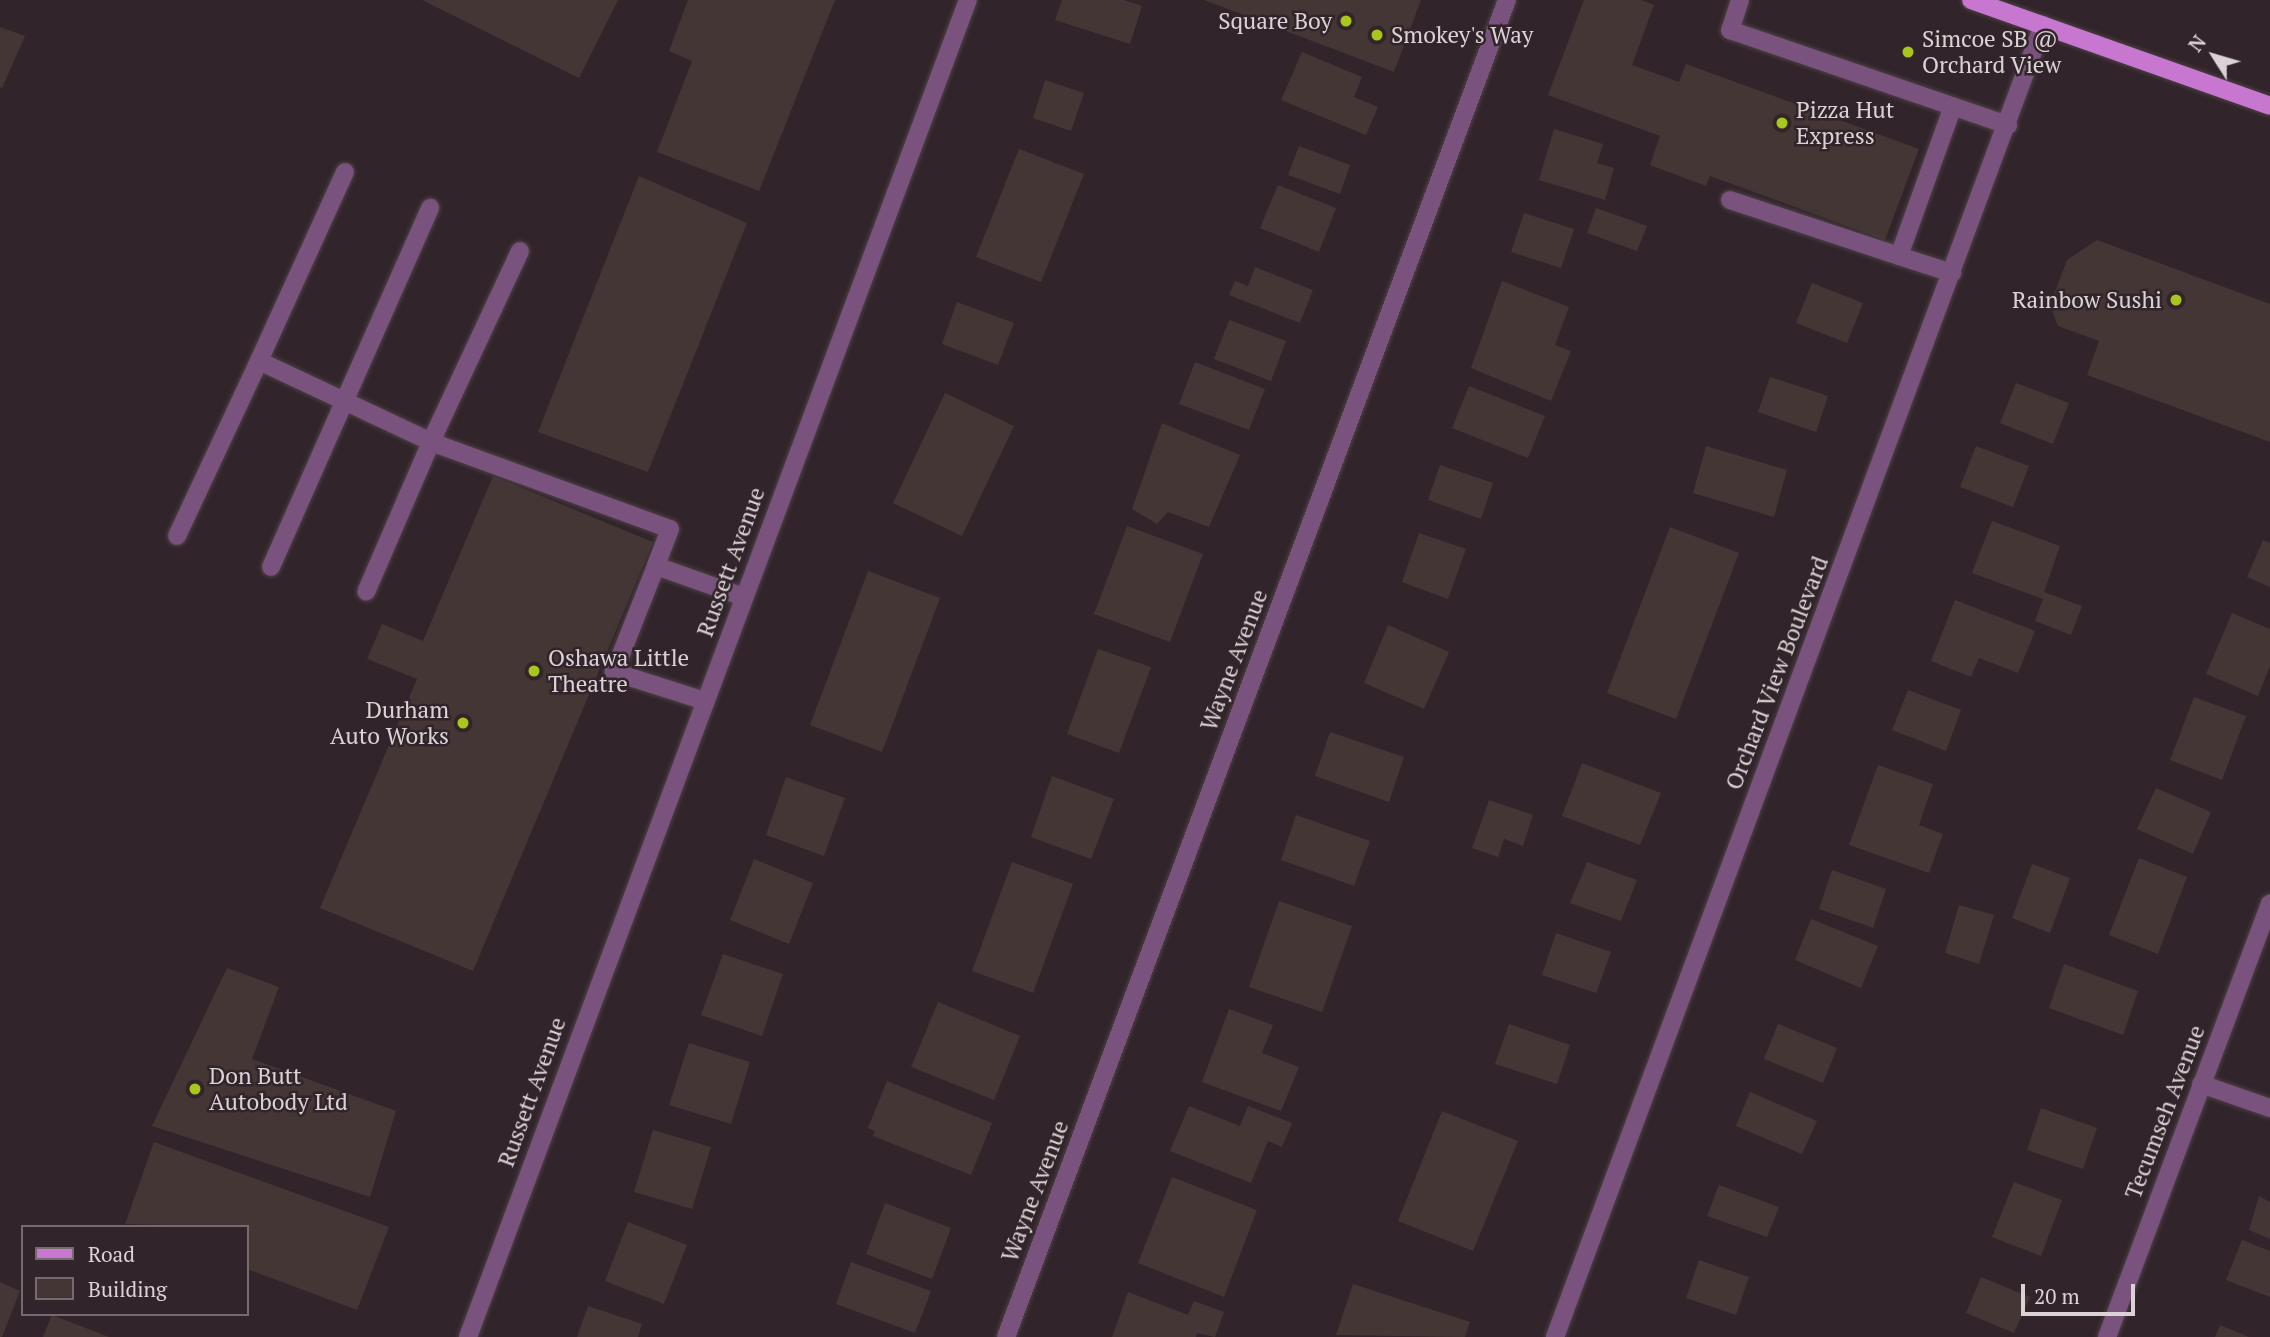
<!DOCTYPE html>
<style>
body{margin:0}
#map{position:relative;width:2270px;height:1337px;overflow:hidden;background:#31242a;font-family:"PT Serif",serif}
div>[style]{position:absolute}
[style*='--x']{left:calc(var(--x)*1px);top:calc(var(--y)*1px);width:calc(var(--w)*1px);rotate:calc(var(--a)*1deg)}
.building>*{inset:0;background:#453636}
.roads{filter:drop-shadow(0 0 2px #4c4045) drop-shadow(0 0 2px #4c4045)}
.minor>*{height:18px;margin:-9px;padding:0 9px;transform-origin:9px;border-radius:9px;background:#79527d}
.major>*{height:18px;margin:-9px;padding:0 9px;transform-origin:9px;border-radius:9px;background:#c877d1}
.dots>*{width:19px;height:19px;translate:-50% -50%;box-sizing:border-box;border:4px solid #31242a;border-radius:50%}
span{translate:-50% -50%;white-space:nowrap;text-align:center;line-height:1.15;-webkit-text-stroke:5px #31242a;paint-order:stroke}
.poi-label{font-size:23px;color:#dbd2d5}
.right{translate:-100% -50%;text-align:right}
.left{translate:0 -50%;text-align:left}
.street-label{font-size:23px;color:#dbd2d5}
.legend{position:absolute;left:21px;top:1225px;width:228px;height:91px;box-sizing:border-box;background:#31242a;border:2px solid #756a6e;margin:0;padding:9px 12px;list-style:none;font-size:21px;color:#dbd2d5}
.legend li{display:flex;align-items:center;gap:14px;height:35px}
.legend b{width:35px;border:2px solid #756a6e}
.north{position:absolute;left:2179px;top:21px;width:70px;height:70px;-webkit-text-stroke:5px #31242a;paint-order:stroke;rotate:307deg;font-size:19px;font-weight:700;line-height:28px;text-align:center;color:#dbd2d5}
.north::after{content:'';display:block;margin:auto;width:24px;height:32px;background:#dbd2d5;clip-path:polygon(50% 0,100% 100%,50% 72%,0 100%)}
.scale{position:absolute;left:2021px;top:1284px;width:114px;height:32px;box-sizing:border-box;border:4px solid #dbd2d5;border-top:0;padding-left:9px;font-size:21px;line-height:24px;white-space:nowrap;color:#dbd2d5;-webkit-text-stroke:5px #31242a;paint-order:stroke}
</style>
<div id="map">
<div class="building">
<i style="clip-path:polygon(422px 0,618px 0,579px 78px)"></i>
<i style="clip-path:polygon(688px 0,835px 0,759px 191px,657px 152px,692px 61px,669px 51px)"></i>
<i style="clip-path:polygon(1062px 0,1124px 0,1142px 6px,1130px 44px,1055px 20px)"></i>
<i style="clip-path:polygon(1204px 0,1421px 0,1394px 72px)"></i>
<i style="clip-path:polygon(1584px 0,1641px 0,1654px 5px,1632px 65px,1679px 82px,1686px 64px,1919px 149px,1885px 240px,1710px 176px,1706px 186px,1650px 165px,1660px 136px,1548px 95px)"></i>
<i style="clip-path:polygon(0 27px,25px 36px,2px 88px,0 87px)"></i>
<i style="clip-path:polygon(1302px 52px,1362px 77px,1354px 97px,1378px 107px,1366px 135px,1281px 100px)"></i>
<i style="clip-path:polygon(1045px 80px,1084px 93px,1071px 131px,1033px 118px)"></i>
<i style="clip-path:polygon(1554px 129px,1603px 144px,1597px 163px,1614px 168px,1605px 200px,1539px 180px)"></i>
<i style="clip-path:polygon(1299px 146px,1350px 165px,1340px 194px,1288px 175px)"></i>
<i style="clip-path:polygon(1019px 149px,1084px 174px,1041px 282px,976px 257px)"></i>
<i style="clip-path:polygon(639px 176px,747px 223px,648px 472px,538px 432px)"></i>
<i style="clip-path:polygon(1278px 185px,1336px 208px,1319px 252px,1260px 228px)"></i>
<i style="clip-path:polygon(1596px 208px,1647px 226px,1637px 251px,1587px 233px)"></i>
<i style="clip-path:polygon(1524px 213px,1574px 229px,1561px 268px,1511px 252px)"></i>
<i style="clip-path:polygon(2097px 240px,2270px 304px,2270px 442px,2087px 375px,2099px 341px,2058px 326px,2050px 305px,2067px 260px)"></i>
<i style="clip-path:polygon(1255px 267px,1313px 290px,1300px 323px,1229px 295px,1235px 281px,1248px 286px)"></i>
<i style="clip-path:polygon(1502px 281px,1569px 307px,1555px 345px,1571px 351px,1551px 401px,1471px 368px)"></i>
<i style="clip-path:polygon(1812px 283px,1863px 303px,1847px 343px,1796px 323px)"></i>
<i style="clip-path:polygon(957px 302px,1014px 323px,998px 365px,942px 344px)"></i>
<i style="clip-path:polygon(1229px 320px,1286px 341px,1271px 381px,1214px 359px)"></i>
<i style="clip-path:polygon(1195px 362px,1265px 389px,1249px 430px,1179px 404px)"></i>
<i style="clip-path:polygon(1770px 377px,1828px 396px,1816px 432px,1758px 412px)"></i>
<i style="clip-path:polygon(2016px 383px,2069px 403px,2053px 444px,2000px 423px)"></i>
<i style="clip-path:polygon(1469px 386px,1545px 416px,1528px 458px,1452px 428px)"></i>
<i style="clip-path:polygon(945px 393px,1014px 426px,962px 536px,893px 503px)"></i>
<i style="clip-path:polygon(1162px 423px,1240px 455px,1209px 527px,1168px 512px,1157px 524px,1132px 509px)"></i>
<i style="clip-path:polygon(1706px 446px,1787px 470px,1774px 517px,1693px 493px)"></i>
<i style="clip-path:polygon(1976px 446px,2029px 466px,2013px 507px,1960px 487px)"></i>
<i style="clip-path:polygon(1440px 465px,1493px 483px,1481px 519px,1428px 500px)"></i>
<i style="clip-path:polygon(493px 476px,653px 542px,473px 971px,320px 908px,417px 679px,367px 659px,382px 624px,423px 641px)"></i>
<i style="clip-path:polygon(1992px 521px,2060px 546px,2044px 592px,2082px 606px,2071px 635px,2035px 621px,2043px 599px,1972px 573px)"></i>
<i style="clip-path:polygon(1127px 526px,1203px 554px,1170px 642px,1094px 614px)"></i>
<i style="clip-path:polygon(1670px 527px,1739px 553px,1676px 719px,1607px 693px)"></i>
<i style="clip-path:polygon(1419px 533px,1466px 549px,1448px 599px,1402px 582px)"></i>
<i style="clip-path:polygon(2263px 540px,2270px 543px,2270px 587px,2247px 577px)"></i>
<i style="clip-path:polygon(868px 571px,940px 598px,882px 752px,810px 725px)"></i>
<i style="clip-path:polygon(1955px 600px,2035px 631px,2018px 673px,1979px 658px,1971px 677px,1931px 661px)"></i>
<i style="clip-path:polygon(2232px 613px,2270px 629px,2270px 666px,2258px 696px,2206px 674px)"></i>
<i style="clip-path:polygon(1388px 625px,1449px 652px,1424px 709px,1364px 683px)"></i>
<i style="clip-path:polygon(1098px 649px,1151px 667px,1119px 753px,1067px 734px)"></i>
<i style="clip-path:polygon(1908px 690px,1961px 710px,1946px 751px,1892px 730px)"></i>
<i style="clip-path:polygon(2194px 697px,2246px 716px,2222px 780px,2170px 760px)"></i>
<i style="clip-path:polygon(1330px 732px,1404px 757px,1389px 802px,1315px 776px)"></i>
<i style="clip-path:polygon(1582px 763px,1661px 793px,1640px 845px,1562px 816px)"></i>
<i style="clip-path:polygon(1878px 765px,1933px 784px,1919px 825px,1943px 834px,1929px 873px,1849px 845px)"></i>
<i style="clip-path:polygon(1052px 776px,1114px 799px,1091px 859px,1031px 837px)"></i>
<i style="clip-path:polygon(786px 777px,845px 798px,824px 856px,766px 835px)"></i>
<i style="clip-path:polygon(2156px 788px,2211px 812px,2193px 854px,2137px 829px)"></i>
<i style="clip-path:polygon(1489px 800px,1533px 815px,1523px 846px,1504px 839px,1498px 857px,1472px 848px)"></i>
<i style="clip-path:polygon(1296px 815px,1370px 841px,1354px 886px,1281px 860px)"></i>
<i style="clip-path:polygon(2139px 858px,2187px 877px,2158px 954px,2109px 935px)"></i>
<i style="clip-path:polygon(754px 859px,813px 883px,789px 944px,730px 920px)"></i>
<i style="clip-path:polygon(1012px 862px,1073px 884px,1033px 993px,972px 971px)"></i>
<i style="clip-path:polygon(1587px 862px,1637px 880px,1621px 921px,1570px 903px)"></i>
<i style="clip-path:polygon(2032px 864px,2070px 878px,2050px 933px,2012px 918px)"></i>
<i style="clip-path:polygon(1832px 870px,1886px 889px,1873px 928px,1819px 909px)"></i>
<i style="clip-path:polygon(1279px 901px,1352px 926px,1322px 1012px,1249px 987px)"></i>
<i style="clip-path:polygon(1959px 905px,1994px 915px,1979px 964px,1945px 953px)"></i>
<i style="clip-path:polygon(1811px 919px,1878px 946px,1861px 988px,1795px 960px)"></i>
<i style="clip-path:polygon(1556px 933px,1611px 952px,1596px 993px,1542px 975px)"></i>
<i style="clip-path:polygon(723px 954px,783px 974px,762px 1036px,701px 1015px)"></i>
<i style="clip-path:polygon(2064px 964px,2138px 991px,2123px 1035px,2049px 1008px)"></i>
<i style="clip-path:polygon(227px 968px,279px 987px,252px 1059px,396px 1111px,370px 1197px,152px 1126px)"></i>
<i style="clip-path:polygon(938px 1002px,1020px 1036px,994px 1100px,911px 1067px)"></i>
<i style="clip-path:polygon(1229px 1009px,1273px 1025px,1262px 1053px,1299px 1067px,1281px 1111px,1202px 1082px)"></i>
<i style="clip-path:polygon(1509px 1024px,1570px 1045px,1557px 1084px,1495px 1064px)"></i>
<i style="clip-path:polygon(1778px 1024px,1837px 1048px,1823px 1083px,1764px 1059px)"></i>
<i style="clip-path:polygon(689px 1043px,750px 1062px,731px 1124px,669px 1105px)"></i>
<i style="clip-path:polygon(887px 1081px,992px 1123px,971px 1175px,873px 1136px,875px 1131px,868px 1128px)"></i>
<i style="clip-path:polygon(1750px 1092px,1817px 1121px,1802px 1154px,1736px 1126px)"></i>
<i style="clip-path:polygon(1189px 1106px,1240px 1126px,1248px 1106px,1292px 1123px,1282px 1147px,1268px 1141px,1251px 1183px,1170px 1151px)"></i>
<i style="clip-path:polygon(2041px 1108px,2097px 1128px,2083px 1169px,2027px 1150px)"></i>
<i style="clip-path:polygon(1442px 1111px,1518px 1141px,1473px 1251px,1398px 1221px)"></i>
<i style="clip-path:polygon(653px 1130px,711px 1147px,692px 1209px,634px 1192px)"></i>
<i style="clip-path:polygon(154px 1142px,389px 1227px,357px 1310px,247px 1269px,247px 1227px,125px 1224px)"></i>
<i style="clip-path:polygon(1172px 1177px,1257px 1210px,1224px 1297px,1138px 1263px)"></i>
<i style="clip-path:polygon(2014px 1182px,2062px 1200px,2041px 1256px,1992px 1237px)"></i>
<i style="clip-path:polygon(1719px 1185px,1779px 1207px,1767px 1237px,1707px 1216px)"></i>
<i style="clip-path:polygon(2259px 1196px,2270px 1202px,2270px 1239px,2249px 1230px)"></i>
<i style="clip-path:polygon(885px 1203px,951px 1228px,932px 1279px,866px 1254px)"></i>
<i style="clip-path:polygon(628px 1222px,687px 1245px,664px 1304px,605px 1281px)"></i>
<i style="clip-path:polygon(2242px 1240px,2270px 1251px,2270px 1297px,2226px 1280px)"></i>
<i style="clip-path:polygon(1699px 1260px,1749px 1277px,1736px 1315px,1686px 1298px)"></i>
<i style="clip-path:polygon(851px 1262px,931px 1291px,915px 1333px,836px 1304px)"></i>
<i style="clip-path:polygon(1981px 1277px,2030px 1297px,2014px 1333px,1966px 1313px)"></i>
<i style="clip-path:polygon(0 1282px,20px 1291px,2px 1337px,0 1337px)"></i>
<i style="clip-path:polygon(1353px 1284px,1470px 1322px,1465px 1337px,1336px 1335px)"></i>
<i style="clip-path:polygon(1128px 1292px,1188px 1315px,1194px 1301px,1224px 1312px,1215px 1337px,1197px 1333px,1196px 1337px,1112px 1337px)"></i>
<i style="clip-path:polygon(588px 1306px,642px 1324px,638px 1337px,577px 1337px)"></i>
<i style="clip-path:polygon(52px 1315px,109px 1337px,43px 1337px)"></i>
<i style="clip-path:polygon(2220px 1325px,2249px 1337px,2215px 1337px)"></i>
</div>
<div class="roads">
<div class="minor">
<i style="--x:1740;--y:0;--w:32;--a:108"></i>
<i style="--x:1730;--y:30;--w:294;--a:18.9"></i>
<i style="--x:345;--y:172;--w:208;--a:114.5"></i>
<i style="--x:259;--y:361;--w:190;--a:25.2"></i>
<i style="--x:431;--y:442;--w:163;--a:113.4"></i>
<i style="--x:1730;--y:200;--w:178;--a:18.3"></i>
<i style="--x:1899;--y:256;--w:159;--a:-70.2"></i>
<i style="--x:520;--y:251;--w:211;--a:115"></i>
<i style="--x:431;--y:442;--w:254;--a:20"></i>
<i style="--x:670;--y:529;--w:40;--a:111"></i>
<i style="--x:1899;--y:256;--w:56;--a:17.8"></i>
<i style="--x:177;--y:536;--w:193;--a:-64.9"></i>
<i style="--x:271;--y:567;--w:393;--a:-66.1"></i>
<i style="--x:705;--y:701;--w:96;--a:-162.3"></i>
<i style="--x:614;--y:672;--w:114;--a:-68.4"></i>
<i style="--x:656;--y:566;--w:93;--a:19.4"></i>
<i style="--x:2201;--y:1084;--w:73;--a:19.2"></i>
<i style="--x:468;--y:1337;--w:1427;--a:-69.5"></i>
<i style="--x:1006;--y:1337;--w:1428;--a:-69.46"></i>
<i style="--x:1555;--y:1337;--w:1400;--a:-69.6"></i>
<i style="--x:2107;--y:1337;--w:463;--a:-69.4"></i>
</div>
<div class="major">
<i style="--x:1971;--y:0;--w:317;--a:19.5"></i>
</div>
</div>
<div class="dots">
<i style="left:1346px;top:21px;background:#a9c71a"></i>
<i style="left:1377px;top:35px;background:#a9c71a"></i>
<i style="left:1908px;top:52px;background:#a9c71a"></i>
<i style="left:1782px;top:123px;background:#a9c71a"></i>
<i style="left:2176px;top:300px;background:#a9c71a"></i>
<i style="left:534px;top:671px;background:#a9c71a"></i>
<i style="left:463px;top:723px;background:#a9c71a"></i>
<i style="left:195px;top:1089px;background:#a9c71a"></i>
</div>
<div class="poi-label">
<span class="right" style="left:1332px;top:21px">Square Boy</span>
<span class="left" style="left:1391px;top:35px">Smokey's Way</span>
<span class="left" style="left:1922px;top:52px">Simcoe SB @<br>Orchard View</span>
<span class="left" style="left:1796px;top:123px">Pizza Hut<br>Express</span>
<span class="right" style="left:2162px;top:300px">Rainbow Sushi</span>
<span class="left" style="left:548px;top:671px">Oshawa Little<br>Theatre</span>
<span class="right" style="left:449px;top:723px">Durham<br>Auto Works</span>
<span class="left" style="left:209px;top:1089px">Don Butt<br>Autobody Ltd</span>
</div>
<div class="street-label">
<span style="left:731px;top:562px;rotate:-70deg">Russett Avenue</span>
<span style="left:1234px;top:660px;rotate:-69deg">Wayne Avenue</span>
<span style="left:1777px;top:673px;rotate:-69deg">Orchard View Boulevard</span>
<span style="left:532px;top:1092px;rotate:-70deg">Russett Avenue</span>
<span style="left:2165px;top:1112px;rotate:-69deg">Tecumseh Avenue</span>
<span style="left:1035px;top:1191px;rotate:-69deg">Wayne Avenue</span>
</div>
<ul class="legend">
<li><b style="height:9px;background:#c877d1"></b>Road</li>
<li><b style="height:19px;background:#453636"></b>Building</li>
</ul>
<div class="north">N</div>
<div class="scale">20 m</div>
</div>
